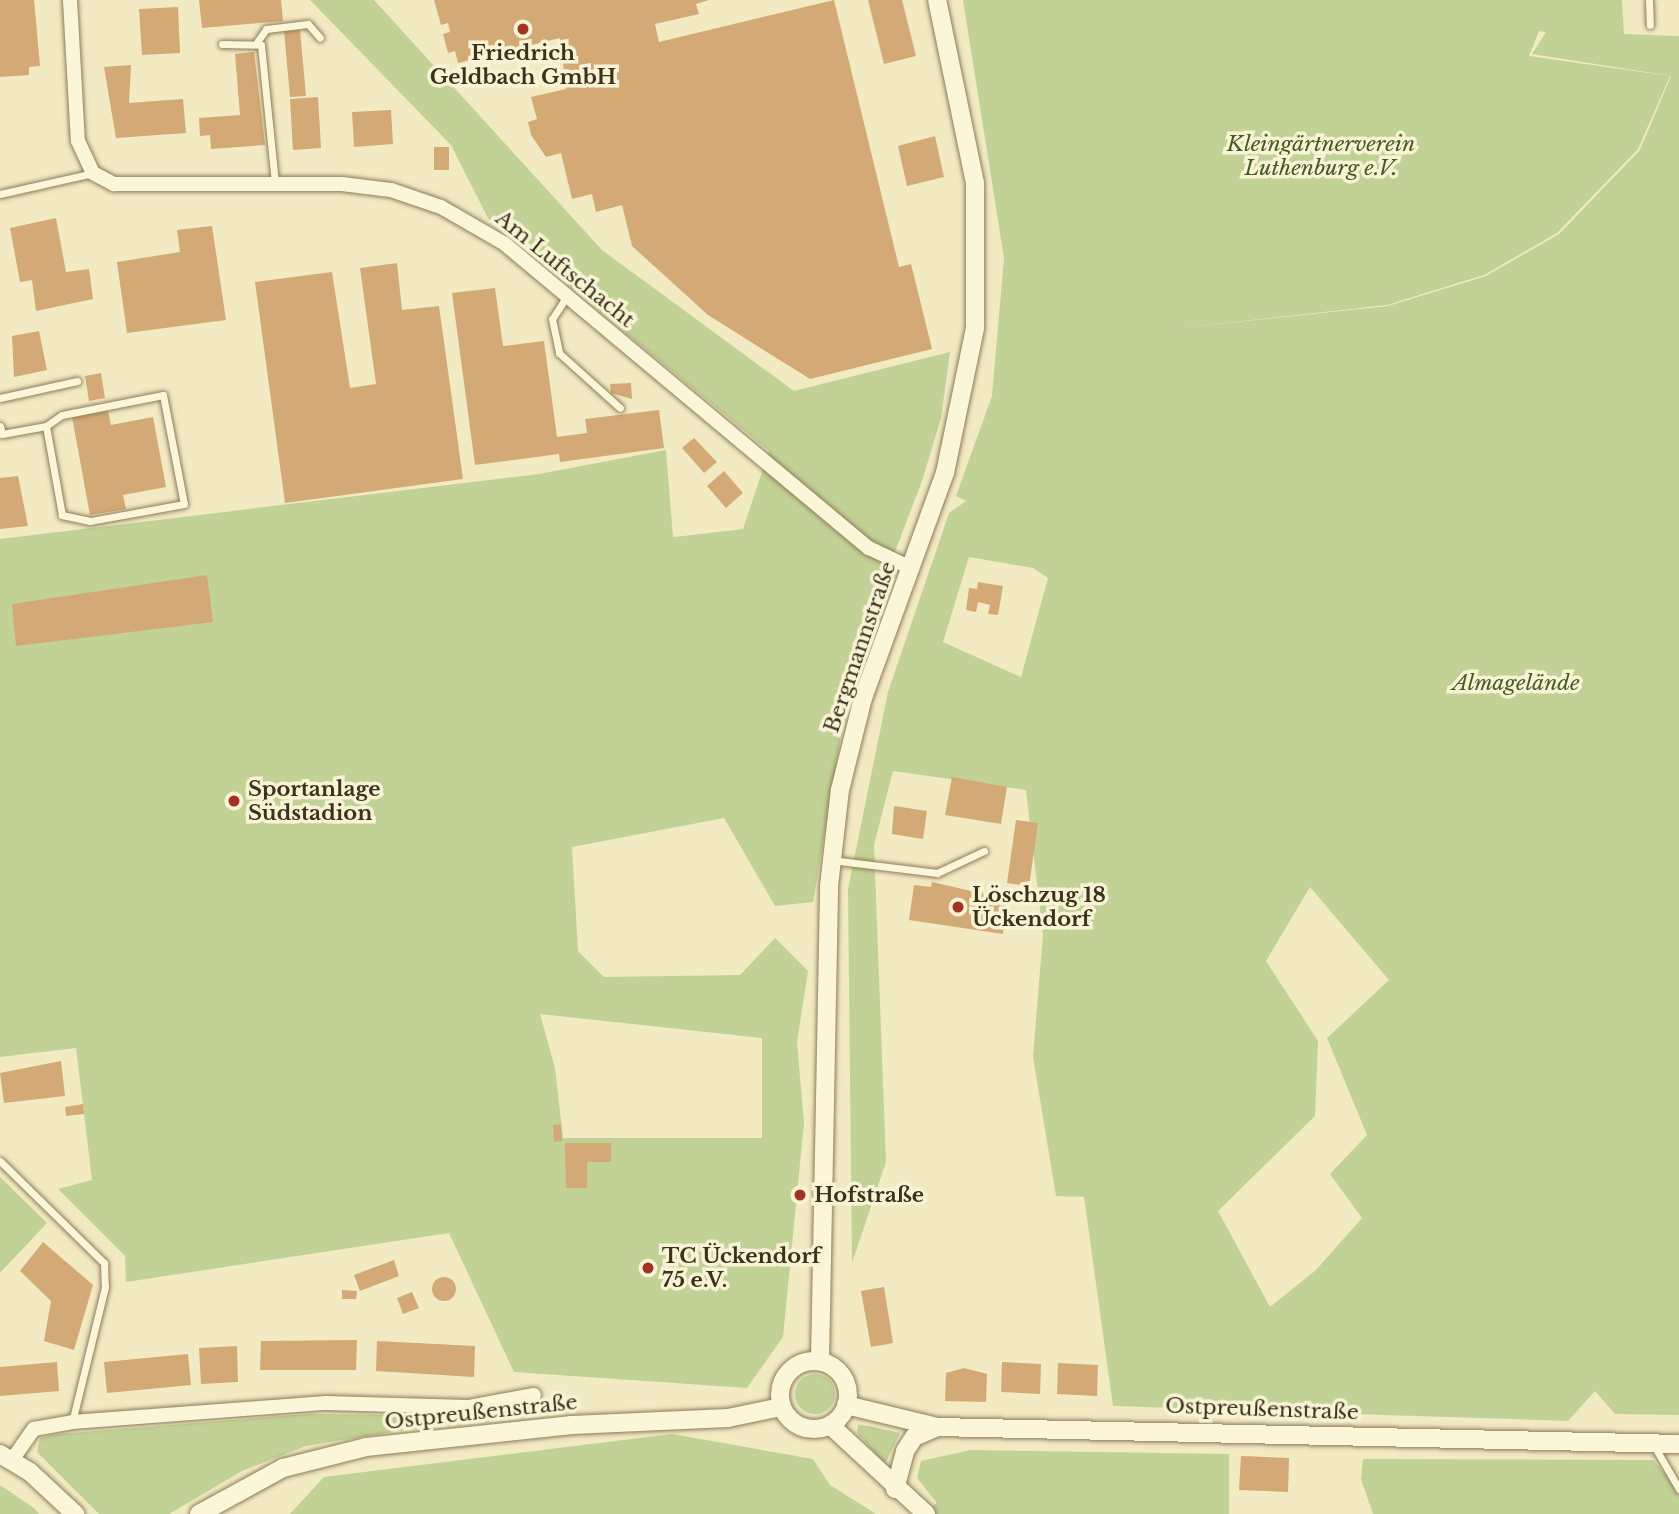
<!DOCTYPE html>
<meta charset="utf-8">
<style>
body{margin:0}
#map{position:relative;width:1679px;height:1514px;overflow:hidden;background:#f2eac3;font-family:"Libre Baskerville",serif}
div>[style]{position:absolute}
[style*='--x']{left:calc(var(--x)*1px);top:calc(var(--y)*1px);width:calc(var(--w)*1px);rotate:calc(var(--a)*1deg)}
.green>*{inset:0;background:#c2d196}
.round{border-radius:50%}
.building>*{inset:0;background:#d3a976}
.roads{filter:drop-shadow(0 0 2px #8e7c58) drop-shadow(0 0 2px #8e7c58)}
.service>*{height:7px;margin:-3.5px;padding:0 3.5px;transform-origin:3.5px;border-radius:3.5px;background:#fbf6d8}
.minor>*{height:14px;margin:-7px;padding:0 7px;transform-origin:7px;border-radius:7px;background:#fbf6d8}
.tertiary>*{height:18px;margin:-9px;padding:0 9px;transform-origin:9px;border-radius:9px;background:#fbf6d8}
.tertiary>.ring{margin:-9px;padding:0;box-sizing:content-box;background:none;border:18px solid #fbf6d8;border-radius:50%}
.dots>*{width:19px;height:19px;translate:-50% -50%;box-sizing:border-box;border:4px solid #f8f3d4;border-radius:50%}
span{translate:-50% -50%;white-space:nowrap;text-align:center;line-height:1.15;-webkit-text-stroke:7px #f8f3d4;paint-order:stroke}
.poi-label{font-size:21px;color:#3d311d;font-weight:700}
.left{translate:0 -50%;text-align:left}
.park-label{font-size:21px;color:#455b22;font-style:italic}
.street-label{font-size:21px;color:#3d311d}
</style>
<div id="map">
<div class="green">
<i style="clip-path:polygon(evenodd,310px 0,374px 0,602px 250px,794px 391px,950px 352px,941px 418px,922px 481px,854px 659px,813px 902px,775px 906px,724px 818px,572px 847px,578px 951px,604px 977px,740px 975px,775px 938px,808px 971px,797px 1042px,804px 1123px,783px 1337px,747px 1388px,514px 1372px,449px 1233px,126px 1282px,125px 1256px,58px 1189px,92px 1180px,76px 1048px,0 1057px,0 539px,539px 474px,666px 450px,673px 537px,684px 536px,743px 529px,769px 451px,489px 220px,451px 145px,310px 0,540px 1014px,762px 1038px,762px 1138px,563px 1138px,555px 1068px,540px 1014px)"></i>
<i style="clip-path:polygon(evenodd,963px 0,1622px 0,1624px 34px,1679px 36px,1679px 1415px,1615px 1414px,1595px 1391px,1568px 1421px,1113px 1406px,1084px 1197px,1056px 1196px,1033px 1057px,1043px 934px,1026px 790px,893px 771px,874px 845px,886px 1162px,852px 1263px,848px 889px,888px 692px,949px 513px,966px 501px,956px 496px,992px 396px,1004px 258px,963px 0,1539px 31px,1546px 32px,1532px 54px,1671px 76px,1640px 150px,1559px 234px,1486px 276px,1388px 306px,1160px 330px,1387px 305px,1484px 275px,1557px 233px,1638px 149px,1670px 76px,1529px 56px,1539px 31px,963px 0,969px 557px,1033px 568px,1048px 578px,1021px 677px,943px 642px,969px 557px,963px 0,1310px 887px,1389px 980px,1327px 1038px,1367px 1135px,1330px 1174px,1362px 1218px,1316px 1270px,1270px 1307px,1218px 1211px,1315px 1116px,1318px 1041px,1266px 961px,1310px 887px)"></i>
<i style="clip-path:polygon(0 1177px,47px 1223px,0 1273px)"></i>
<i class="round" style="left:795px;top:1374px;width:40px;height:40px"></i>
<i style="clip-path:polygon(308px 1414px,490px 1416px,306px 1446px,242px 1471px,169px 1514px,99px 1514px,37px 1452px,40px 1438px,58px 1434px)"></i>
<i style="clip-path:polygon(869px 1426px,900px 1433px,885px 1464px,857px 1433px,858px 1425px)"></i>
<i style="clip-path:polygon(672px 1434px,813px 1459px,830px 1485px,876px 1514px,290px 1514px,324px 1477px)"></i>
<i style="clip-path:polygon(971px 1450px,1229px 1454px,1229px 1514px,921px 1514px,937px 1503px,917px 1478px,921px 1461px)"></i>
<i style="clip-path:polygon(1363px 1459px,1653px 1460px,1679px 1491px,1679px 1514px,1373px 1514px,1361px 1479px)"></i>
<i style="clip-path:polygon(0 1485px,34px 1508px,39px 1514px,0 1514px)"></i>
</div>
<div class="building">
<i style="clip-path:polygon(0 0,34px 0,40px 66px,29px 67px,29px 75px,0 77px)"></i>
<i style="clip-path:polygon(199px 0,281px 0,283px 21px,202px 28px)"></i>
<i style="clip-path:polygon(434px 0,709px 0,696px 4px,699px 14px,655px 24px,659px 42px,834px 0,899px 267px,911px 264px,932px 349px,810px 379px,708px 315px,632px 246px,622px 205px,596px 212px,592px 194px,572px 199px,561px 153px,546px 157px,531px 135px,528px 122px,537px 119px,531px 97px,566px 89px,560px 38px,458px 63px,455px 51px,448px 53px,443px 34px,450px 32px,448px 23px,441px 25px)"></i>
<i style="clip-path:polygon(868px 0,902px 0,916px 56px,884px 64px)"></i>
<i style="clip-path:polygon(178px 7px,180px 53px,142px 55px,139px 9px)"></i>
<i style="clip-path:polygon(300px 30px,306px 96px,290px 97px,284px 31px)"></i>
<i style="clip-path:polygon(254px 52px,265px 145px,211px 149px,210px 135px,200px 136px,199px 118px,240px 115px,235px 54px)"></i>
<i style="clip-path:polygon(131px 65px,129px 103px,183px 99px,186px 133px,116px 138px,104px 67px)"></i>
<i style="clip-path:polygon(318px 97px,321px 148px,293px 150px,290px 99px)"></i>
<i style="clip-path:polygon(391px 110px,393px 144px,354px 147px,352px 112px)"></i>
<i style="clip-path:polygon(935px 136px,944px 177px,907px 186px,898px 146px)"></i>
<i style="clip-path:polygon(434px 147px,449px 147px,449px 170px,434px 170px)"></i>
<i style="clip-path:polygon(56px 218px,66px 272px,89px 269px,93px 299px,36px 311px,32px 280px,20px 282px,10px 228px)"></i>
<i style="clip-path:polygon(212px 226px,226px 320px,127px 333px,117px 262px,180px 252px,177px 230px)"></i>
<i style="clip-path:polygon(397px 263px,402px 310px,439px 306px,463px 479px,285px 503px,255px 282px,332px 272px,350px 388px,376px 384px,360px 268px)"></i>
<i style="clip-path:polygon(495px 288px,503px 346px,544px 341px,557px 437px,587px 433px,585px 419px,659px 410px,664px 448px,560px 462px,559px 454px,475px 465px,452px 293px)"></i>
<i style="clip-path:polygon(39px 331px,47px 370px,14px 377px,12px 336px)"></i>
<i style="clip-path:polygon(101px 373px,105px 398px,89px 401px,85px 376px)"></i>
<i style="clip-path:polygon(631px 383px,632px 399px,611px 393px,610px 384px)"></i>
<i style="clip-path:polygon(108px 411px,111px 425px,153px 417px,166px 487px,123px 495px,126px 509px,90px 515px,72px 417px)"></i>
<i style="clip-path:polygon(694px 438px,717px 462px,704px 473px,682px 448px)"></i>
<i style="clip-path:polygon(724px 471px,743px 493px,726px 508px,707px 486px)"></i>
<i style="clip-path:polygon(18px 476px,28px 526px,0 529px,0 478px)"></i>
<i style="clip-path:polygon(207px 575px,213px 622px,16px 646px,12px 604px)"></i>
<i style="clip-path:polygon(978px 582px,1003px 586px,998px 615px,988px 614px,990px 605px,978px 602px,976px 612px,966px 610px,969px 588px,977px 589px)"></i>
<i style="clip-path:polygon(952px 777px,1007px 787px,1001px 824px,945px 815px)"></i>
<i style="clip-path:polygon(894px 806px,927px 811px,923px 839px,892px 834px)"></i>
<i style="clip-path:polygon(1016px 820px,1038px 823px,1029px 886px,1007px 883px)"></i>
<i style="clip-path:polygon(932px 882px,1006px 899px,1003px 934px,909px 920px,914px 885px,931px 887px)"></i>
<i style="clip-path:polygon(61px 1061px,65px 1096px,4px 1103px,0 1073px)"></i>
<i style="clip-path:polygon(83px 1104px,84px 1114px,66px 1116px,65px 1107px)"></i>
<i style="clip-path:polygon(561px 1124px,562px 1141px,554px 1142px,553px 1125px)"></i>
<i style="clip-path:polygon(565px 1143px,611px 1143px,611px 1162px,587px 1162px,587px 1188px,566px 1188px)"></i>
<i style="clip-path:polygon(43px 1242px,93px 1285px,74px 1350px,44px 1341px,51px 1301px,20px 1271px)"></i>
<i style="clip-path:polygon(394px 1260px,399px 1276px,360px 1291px,354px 1275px)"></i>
<i class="round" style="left:432px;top:1277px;width:24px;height:24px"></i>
<i style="clip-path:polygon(884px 1287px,893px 1343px,871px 1347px,861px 1291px)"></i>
<i style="clip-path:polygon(342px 1290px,357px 1291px,356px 1299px,342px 1299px)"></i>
<i style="clip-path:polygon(412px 1292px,419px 1308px,403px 1314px,397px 1298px)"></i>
<i style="clip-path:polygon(357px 1340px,356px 1370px,260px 1370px,261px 1341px)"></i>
<i style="clip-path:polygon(377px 1341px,475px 1346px,474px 1377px,376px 1371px)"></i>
<i style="clip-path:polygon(237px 1346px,238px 1382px,201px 1384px,199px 1348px)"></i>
<i style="clip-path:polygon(188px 1354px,191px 1385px,107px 1393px,104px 1362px)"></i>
<i style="clip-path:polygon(57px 1362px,59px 1391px,0 1396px,0 1367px)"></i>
<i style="clip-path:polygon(1002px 1362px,1041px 1364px,1040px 1394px,1001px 1392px)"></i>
<i style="clip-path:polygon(1058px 1363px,1098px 1365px,1097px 1396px,1057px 1394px)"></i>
<i style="clip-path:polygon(964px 1368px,987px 1374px,986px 1402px,945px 1401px,946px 1373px)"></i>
<i style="clip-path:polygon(1241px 1456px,1289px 1458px,1288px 1492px,1239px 1490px)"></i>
</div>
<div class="roads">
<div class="service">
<i style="--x:1649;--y:0;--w:25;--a:88"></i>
<i style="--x:257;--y:42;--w:16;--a:-55"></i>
<i style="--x:266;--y:29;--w:42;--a:-6.8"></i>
<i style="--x:308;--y:24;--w:18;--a:49"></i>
<i style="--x:222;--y:44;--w:39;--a:1"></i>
<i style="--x:261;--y:45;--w:139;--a:84.2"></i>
<i style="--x:0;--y:194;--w:95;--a:-12.7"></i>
<i style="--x:567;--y:296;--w:27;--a:123"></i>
<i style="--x:552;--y:319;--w:35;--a:78"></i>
<i style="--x:559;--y:353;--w:82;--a:42"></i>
<i style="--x:0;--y:398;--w:79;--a:-12.4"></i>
<i style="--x:0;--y:426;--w:8;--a:76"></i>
<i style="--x:2;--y:434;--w:45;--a:-10.3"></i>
<i style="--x:46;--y:426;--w:19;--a:-35"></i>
<i style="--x:62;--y:415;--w:103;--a:-11.2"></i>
<i style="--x:163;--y:395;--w:111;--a:79.1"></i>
<i style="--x:184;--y:504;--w:96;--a:169.7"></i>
<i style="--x:90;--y:521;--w:29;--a:-168"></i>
<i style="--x:62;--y:515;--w:90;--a:-100.2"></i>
<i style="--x:831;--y:860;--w:107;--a:7"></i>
<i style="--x:937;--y:873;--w:52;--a:-25.1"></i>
<i style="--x:0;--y:1161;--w:146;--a:44.4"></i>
<i style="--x:104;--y:1263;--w:24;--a:88"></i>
<i style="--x:105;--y:1287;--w:139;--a:103.7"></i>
<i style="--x:1653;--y:1444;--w:52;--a:60"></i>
</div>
<div class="minor">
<i style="--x:70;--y:0;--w:141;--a:86.8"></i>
<i style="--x:78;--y:141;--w:35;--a:65"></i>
<i style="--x:93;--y:173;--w:24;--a:28"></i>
<i style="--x:114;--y:184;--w:228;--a:0"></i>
<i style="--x:342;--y:184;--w:49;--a:7"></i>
<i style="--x:391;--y:190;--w:53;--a:18.8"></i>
<i style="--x:441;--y:207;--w:74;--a:30"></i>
<i style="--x:505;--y:244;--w:474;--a:39.9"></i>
<i style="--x:869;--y:548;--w:47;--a:25.5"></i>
<i style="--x:12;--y:1460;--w:38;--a:-55"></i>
<i style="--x:34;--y:1429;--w:39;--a:-10"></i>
<i style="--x:72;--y:1422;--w:255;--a:-4.3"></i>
<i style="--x:326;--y:1403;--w:143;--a:1.6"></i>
<i style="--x:469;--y:1407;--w:66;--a:-10.5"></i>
</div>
<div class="tertiary">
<i class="ring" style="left:780px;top:1361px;width:50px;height:50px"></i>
<i style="--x:820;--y:1361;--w:475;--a:-88.9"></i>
<i style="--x:829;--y:886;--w:97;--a:-83.5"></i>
<i style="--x:840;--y:790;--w:95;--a:-76"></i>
<i style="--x:863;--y:698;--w:239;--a:-70"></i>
<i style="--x:945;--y:473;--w:148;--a:-78.3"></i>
<i style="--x:975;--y:328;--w:145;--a:-90"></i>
<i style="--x:975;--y:183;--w:187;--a:-101.7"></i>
<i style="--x:846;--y:1405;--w:94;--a:13.6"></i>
<i style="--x:937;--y:1427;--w:742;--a:1.31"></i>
<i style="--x:830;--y:1425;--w:131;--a:42.8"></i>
<i style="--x:0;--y:1454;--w:35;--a:31"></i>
<i style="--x:30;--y:1472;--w:62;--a:43"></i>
<i style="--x:895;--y:1489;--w:39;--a:-75"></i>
<i style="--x:905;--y:1451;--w:17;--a:-57"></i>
<i style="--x:914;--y:1437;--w:25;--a:-23"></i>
<i style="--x:199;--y:1514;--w:96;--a:-28.7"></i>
<i style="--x:283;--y:1468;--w:86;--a:-14.2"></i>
<i style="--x:366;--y:1447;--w:207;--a:-6.1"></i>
<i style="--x:572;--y:1425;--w:156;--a:-2.6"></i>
<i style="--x:728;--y:1418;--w:54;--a:-11.7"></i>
</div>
</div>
<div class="dots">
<i style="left:523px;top:29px;background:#a23323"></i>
<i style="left:234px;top:801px;background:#a23323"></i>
<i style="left:958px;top:907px;background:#a23323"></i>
<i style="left:800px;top:1195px;background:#a23323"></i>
<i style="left:648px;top:1268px;background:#a23323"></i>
</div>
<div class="poi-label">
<span style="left:523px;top:65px">Friedrich<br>Geldbach GmbH</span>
<span class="left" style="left:248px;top:801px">Sportanlage<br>Südstadion</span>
<span class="left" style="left:972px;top:907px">Löschzug 18<br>Ückendorf</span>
<span class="left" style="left:814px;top:1195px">Hofstraße</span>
<span class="left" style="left:662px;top:1268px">TC Ückendorf<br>75 e.V.</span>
</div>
<div class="park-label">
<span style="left:1321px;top:156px">Kleingärtnerverein<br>Luthenburg e.V.</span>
<span style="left:1516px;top:683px">Almagelände</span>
</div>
<div class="street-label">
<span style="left:565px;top:269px;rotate:39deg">Am Luftschacht</span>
<span style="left:860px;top:647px;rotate:-71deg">Bergmannstraße</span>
<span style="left:1262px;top:1409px;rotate:2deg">Ostpreußenstraße</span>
<span style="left:481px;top:1412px;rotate:-6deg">Ostpreußenstraße</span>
</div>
</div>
